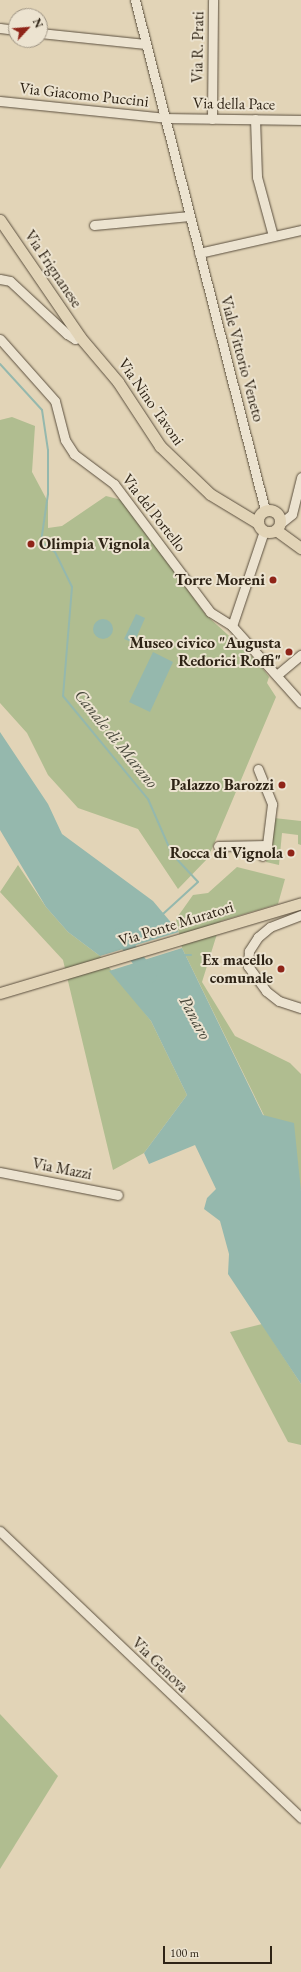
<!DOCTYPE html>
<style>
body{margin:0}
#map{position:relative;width:301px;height:1972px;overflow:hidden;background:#e2d4b7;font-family:"EB Garamond",serif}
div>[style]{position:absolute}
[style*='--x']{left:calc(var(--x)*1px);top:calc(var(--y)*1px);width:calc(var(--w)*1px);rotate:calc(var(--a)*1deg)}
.green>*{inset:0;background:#b0bd90}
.water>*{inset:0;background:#95b8ad}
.round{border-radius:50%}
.stream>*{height:2px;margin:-1px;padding:0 1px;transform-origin:1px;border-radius:1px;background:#95b8ad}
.river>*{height:13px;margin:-6.5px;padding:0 6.5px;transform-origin:6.5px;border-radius:6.5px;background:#95b8ad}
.roads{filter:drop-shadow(0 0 1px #5b4f3e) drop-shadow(0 0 1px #5b4f3e)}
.minor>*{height:9px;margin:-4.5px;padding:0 4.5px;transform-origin:4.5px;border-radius:4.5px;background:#ece3d0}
.major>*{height:11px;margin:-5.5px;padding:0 5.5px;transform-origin:5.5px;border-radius:5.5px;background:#e2d4b7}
.major>.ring{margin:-5.5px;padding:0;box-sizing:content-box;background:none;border:11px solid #e2d4b7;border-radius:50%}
.dots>*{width:11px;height:11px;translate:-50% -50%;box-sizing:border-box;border:2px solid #ece3d0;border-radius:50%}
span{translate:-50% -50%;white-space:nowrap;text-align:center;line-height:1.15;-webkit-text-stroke:4px #ece3d0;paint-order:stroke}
.street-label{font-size:16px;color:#2e2315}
.poi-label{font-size:16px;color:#2e2315;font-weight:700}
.left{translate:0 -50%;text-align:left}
.right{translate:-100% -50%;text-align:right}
.water-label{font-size:17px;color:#48483b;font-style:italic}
.north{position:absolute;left:8px;top:8px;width:40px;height:40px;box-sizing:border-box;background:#ece3d0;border:1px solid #a09685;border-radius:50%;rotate:64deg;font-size:11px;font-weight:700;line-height:16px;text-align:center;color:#2e2315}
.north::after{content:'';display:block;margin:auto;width:14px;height:18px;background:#8f2418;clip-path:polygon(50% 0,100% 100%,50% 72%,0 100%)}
.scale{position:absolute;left:163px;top:1946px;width:109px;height:18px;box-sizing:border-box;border:2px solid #2e2315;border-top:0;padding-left:5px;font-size:12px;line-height:14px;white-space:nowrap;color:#2e2315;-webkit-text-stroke:3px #ece3d0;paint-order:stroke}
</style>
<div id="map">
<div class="green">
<i style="clip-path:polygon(12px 417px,35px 426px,32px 472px,48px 502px,48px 528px,62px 526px,106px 496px,122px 500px,206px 615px,258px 662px,269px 677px,267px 683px,276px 697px,208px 858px,178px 889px,138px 829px,78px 808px,48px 775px,27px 733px,0 703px,0 420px)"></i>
<i style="clip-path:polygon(274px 818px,301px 821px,301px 845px,298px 844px,298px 835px,282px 833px,279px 865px,266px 862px,268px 855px,272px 856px)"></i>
<i style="clip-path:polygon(18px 865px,46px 907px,68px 932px,100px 956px,151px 1021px,187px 1095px,144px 1153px,113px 1170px,63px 960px,0 892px)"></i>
<i style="clip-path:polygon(237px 867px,285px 879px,278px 904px,221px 921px,202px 982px,235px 1036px,290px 1063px,301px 1074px,301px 1191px,182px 948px,176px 919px,193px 895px,208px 893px)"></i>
<i style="clip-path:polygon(262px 1324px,301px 1384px,301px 1445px,288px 1442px,230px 1332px)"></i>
<i style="clip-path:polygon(0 1714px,58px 1776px,0 1869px)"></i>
</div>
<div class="water">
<i style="clip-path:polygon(136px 614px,145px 618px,134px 643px,124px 639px)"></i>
<i class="round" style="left:93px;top:619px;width:20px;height:20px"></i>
<i style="clip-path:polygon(153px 652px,173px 662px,150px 712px,129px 702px)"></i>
<i style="clip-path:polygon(0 732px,48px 804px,62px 834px,153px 901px,179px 932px,100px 956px,68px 932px,46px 907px,0 830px)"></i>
<i style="clip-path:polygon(182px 948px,263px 1115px,294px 1123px,301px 1191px,301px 1384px,228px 1274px,229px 1254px,220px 1221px,204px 1209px,207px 1198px,216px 1189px,195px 1145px,149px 1164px,144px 1153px,187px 1095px,151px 1021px,109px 971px)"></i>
</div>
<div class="stream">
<i style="--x:0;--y:364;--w:62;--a:47.6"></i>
<i style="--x:42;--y:410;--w:40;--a:81.5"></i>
<i style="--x:48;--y:450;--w:44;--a:90"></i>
<i style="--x:48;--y:494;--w:49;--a:98.3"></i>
<i style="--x:41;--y:542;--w:17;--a:36"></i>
<i style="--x:55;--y:552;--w:39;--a:64"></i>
<i style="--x:72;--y:587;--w:109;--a:94.7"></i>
<i style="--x:63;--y:696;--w:134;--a:50.5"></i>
<i style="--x:148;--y:799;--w:60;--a:66.4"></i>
<i style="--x:172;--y:854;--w:38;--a:47"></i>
<i style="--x:198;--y:882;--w:49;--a:137.5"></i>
<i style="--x:184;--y:955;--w:7;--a:0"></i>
</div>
<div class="river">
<i style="--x:119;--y:934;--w:52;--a:53.6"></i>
</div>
<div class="roads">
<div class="minor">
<i style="--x:135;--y:0;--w:526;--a:75.7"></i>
<i style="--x:0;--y:28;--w:16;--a:7"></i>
<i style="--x:40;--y:33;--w:106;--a:6"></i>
<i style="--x:0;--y:101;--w:167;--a:5.8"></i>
<i style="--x:166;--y:118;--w:135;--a:0.8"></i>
<i style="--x:212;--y:119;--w:119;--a:-89.5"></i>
<i style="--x:255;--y:119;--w:58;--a:88"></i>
<i style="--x:257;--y:177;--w:61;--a:74.8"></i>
<i style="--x:94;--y:225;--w:96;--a:-5.4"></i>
<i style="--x:199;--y:253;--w:105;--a:-12.7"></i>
<i style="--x:0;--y:279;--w:10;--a:11"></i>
<i style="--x:10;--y:281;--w:78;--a:42.9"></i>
<i style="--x:67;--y:334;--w:9;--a:32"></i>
<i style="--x:75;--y:339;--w:5;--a:-22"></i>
<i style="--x:0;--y:339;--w:83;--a:48.4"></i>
<i style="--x:55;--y:401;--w:40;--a:75.6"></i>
<i style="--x:65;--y:440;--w:17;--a:57"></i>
<i style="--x:74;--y:454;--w:50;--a:36.9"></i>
<i style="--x:114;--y:484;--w:160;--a:53.1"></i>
<i style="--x:210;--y:612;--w:26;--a:32"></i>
<i style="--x:232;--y:626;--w:103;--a:48.1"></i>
<i style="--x:281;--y:523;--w:14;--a:-39"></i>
<i style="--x:292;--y:514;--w:38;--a:-76"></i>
<i style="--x:232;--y:626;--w:100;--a:-71.4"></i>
<i style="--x:278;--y:674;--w:30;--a:-40"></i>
<i style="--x:258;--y:769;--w:38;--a:68"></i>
<i style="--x:272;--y:804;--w:41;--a:97"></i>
<i style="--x:267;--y:845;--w:12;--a:114"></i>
<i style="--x:218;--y:846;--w:49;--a:-1.2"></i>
<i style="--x:301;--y:915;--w:33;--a:159"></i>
<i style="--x:270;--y:927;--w:16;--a:140"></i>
<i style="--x:258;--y:937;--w:17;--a:123"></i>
<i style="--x:249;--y:951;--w:15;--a:94"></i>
<i style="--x:248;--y:966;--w:31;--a:54"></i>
<i style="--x:266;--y:991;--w:16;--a:38"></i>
<i style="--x:279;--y:1001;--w:23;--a:18"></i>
<i style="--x:0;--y:1172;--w:120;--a:11"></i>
<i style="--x:0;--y:1531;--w:416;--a:43.6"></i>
</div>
<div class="major">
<i style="--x:0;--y:220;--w:142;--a:55.6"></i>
<i style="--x:80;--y:337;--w:59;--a:49.8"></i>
<i style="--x:118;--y:382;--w:77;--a:56.7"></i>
<i style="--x:160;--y:446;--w:69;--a:43.8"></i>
<i style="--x:210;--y:494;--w:56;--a:31.1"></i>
<i class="ring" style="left:258px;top:510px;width:11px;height:11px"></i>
<i style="--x:276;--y:530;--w:31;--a:36"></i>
<i style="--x:0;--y:993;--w:314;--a:-16.6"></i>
</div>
</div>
<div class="dots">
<i style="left:31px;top:544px;background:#8f2418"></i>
<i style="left:273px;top:580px;background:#8f2418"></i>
<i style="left:289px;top:652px;background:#8f2418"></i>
<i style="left:282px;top:785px;background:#8f2418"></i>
<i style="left:291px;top:853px;background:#8f2418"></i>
<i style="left:281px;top:969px;background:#8f2418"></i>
</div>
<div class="street-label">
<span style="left:198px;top:47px;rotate:-89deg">Via R. Prati</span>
<span style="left:84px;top:95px;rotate:6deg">Via Giacomo Puccini</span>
<span style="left:234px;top:104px;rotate:1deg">Via della Pace</span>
<span style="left:53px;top:269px;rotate:56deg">Via Frignanese</span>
<span style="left:242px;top:359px;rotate:75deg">Viale Vittorio Veneto</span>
<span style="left:151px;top:402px;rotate:55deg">Via Nino Tavoni</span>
<span style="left:154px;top:513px;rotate:52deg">Via del Portello</span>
<span style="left:176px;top:924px;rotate:-17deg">Via Ponte Muratori</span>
<span style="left:62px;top:1169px;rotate:11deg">Via Mazzi</span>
<span style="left:160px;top:1665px;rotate:44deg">Via Genova</span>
</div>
<div class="poi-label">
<span class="left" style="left:39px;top:544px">Olimpia Vignola</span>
<span class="right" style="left:265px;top:580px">Torre Moreni</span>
<span class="right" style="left:281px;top:652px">Museo civico "Augusta<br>Redorici Roffi"</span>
<span class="right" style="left:274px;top:785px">Palazzo Barozzi</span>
<span class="right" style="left:283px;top:853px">Rocca di Vignola</span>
<span class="right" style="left:273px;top:969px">Ex macello<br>comunale</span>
</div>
<div class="water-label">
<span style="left:116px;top:739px;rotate:51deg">Canale di Marano</span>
<span style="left:195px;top:1018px;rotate:61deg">Panaro</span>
</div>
<div class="north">N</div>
<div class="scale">100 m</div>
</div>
